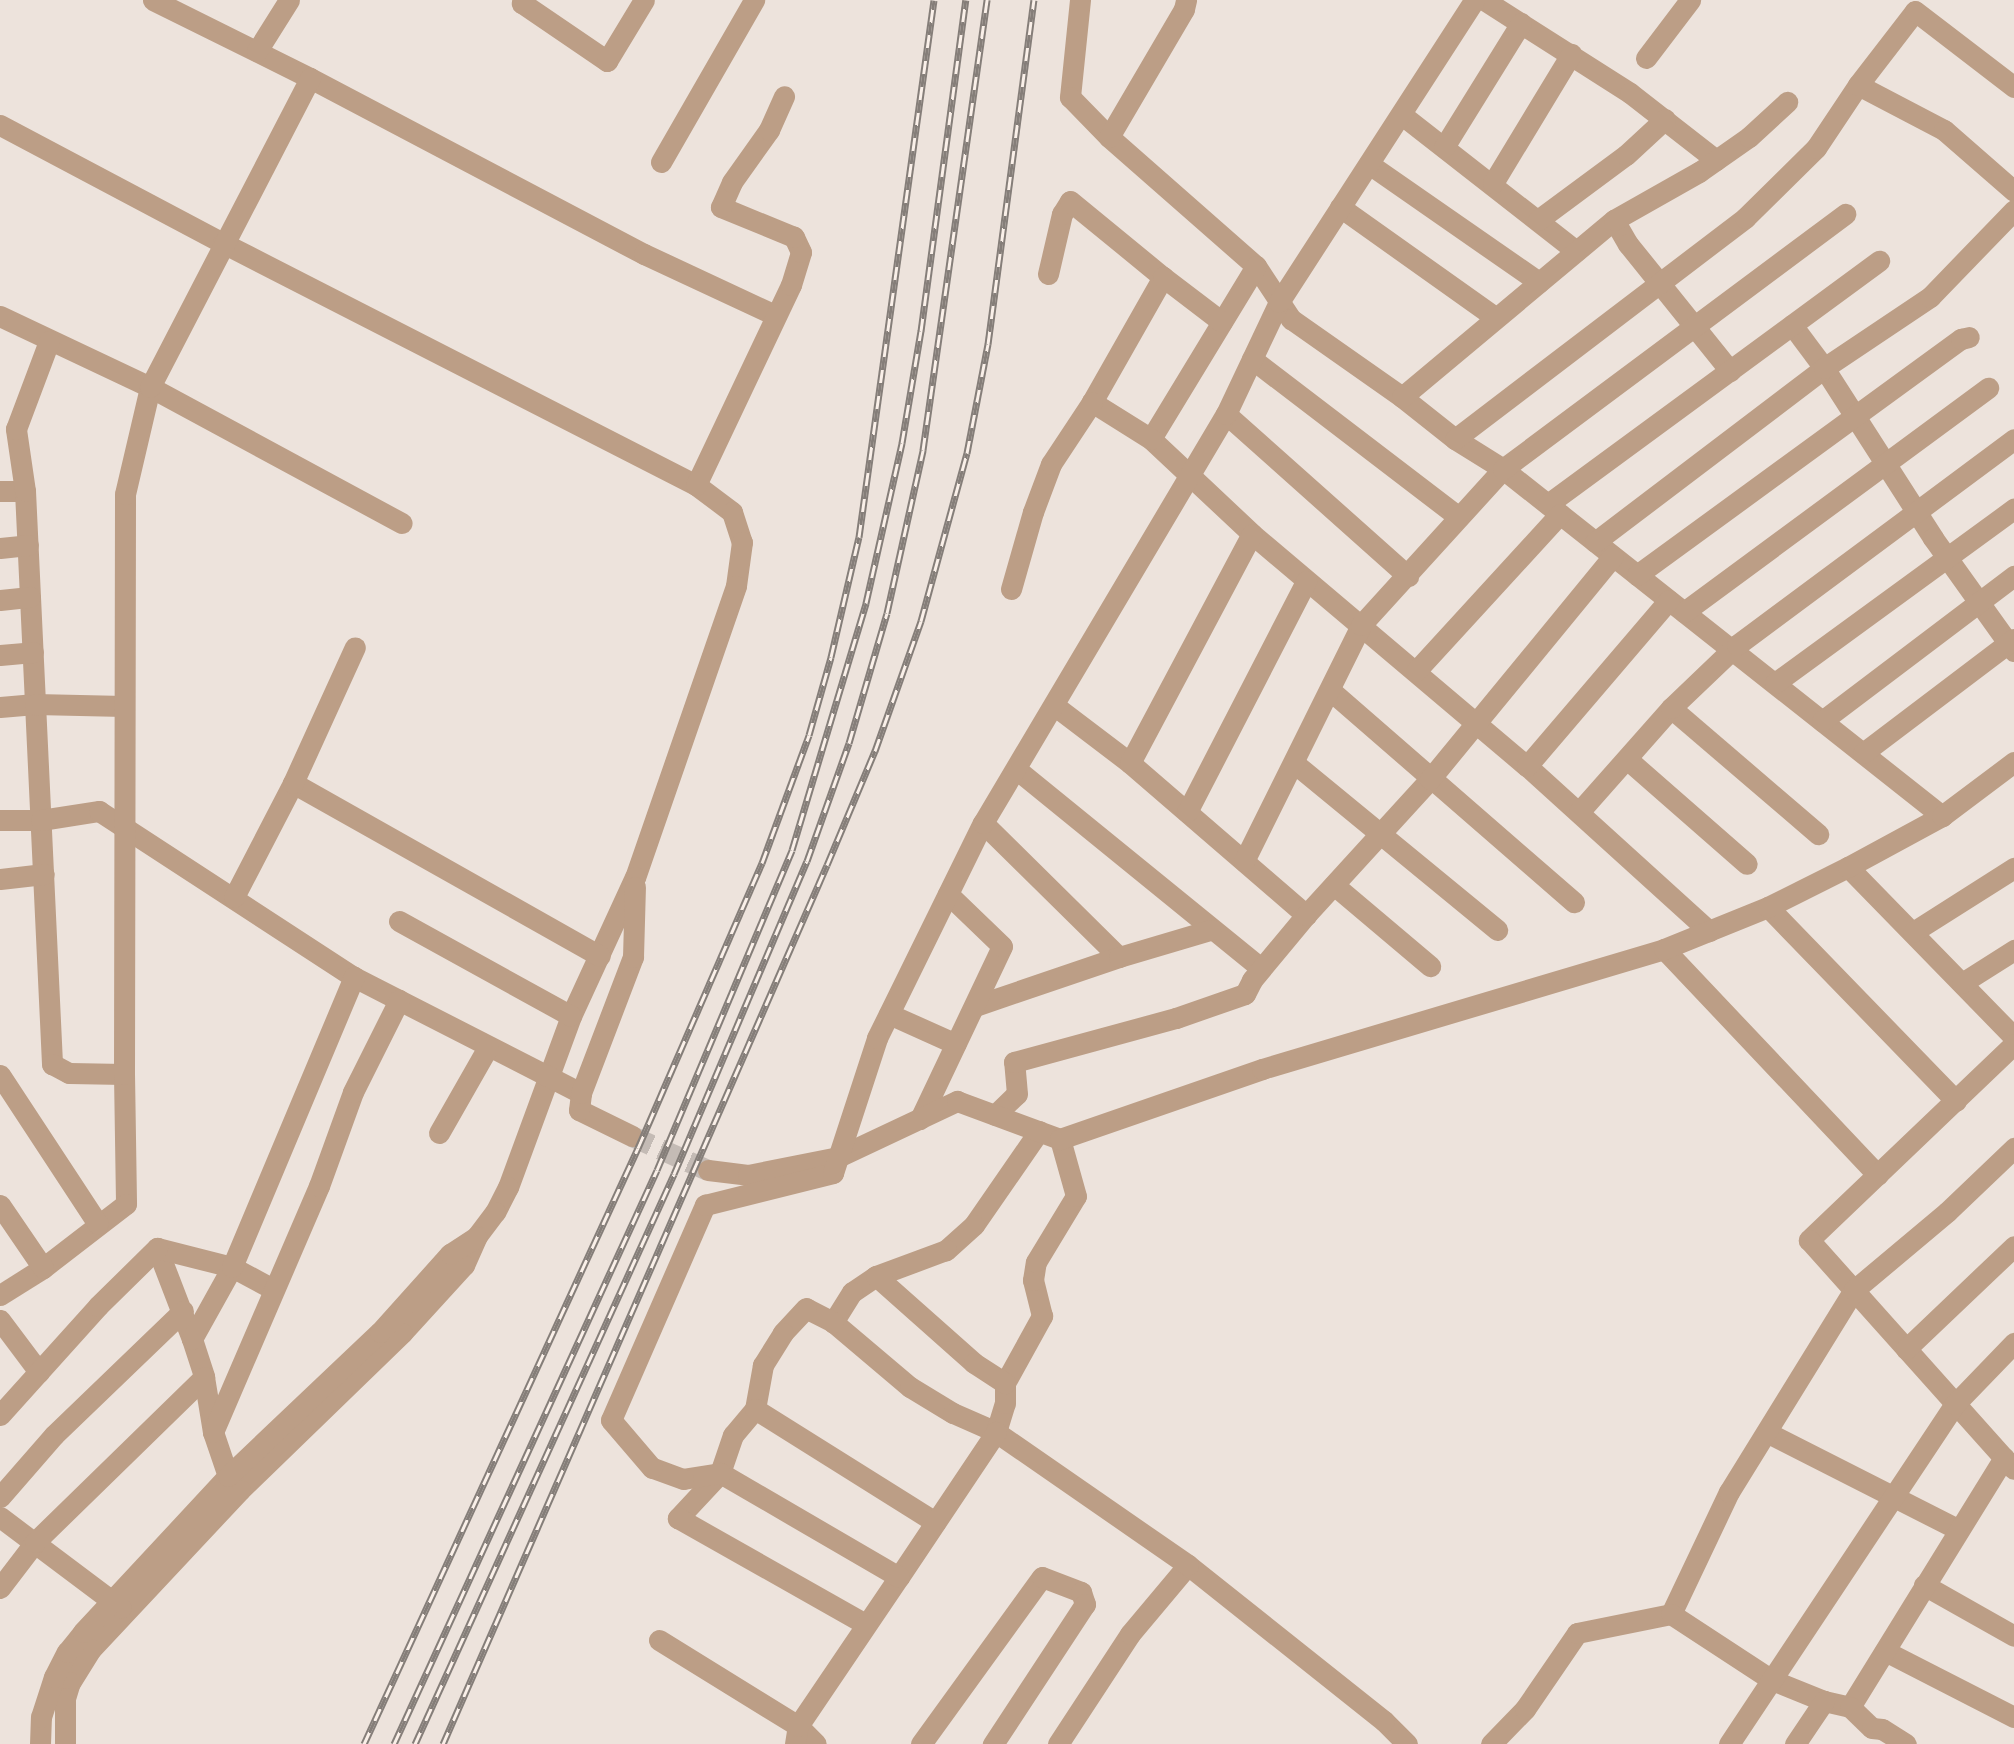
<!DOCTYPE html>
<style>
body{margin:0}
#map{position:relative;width:2014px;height:1744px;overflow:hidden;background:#ede3dc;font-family:"Times New Roman",serif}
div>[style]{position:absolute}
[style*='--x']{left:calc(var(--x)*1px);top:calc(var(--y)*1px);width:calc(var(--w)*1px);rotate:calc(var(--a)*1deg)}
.minor-tunnel>*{height:21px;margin-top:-10.5px;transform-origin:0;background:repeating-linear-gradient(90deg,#c4bbb5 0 21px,transparent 0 31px)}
.minor>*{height:21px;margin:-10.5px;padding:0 10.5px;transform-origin:10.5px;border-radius:10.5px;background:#bc9e86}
.rail>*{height:7px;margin-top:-3.5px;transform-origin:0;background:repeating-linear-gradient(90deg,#faf0e9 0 13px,#857e79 0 26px);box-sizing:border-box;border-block:2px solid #857e79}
span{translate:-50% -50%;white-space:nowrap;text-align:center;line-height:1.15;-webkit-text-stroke:5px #faf0e9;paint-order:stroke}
</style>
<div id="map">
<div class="minor-tunnel">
<i style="--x:632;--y:1136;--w:83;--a:24.1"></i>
</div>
<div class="minor">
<i style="--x:153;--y:0;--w:175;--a:26.4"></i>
<i style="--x:310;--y:78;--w:378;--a:27.8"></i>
<i style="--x:644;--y:254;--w:145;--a:25"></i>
<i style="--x:524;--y:0;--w:4;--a:124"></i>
<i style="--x:522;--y:3;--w:103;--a:34.3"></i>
<i style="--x:607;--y:61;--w:71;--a:-58.8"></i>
<i style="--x:1080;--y:0;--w:98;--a:95.9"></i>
<i style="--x:1070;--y:97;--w:56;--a:45.7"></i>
<i style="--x:1109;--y:137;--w:196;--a:41.3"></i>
<i style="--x:1256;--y:266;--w:64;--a:56.6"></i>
<i style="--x:1291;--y:319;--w:136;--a:35.1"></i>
<i style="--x:1402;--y:397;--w:68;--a:38.4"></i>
<i style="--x:1455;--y:439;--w:57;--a:32"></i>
<i style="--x:1503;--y:469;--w:560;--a:38.32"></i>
<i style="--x:1484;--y:0;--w:173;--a:32.5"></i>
<i style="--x:1630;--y:93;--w:109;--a:37.9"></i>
<i style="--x:257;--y:51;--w:60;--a:-57.9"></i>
<i style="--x:1646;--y:58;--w:73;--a:-52.8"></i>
<i style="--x:1858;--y:85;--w:97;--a:27.6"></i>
<i style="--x:1944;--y:130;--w:93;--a:41.1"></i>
<i style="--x:1402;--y:115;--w:221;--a:38"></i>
<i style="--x:0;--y:125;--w:252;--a:27.9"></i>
<i style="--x:223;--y:243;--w:531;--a:27.1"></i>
<i style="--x:696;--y:485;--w:45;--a:36.9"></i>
<i style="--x:732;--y:512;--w:32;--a:72"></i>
<i style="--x:742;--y:542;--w:44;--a:97.8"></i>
<i style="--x:736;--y:586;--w:308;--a:109.1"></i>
<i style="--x:635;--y:877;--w:153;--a:114.7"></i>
<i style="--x:571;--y:1016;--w:182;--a:110.2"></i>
<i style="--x:508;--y:1187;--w:28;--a:117"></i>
<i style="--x:495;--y:1212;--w:30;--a:127"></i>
<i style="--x:477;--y:1236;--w:32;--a:114"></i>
<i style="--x:464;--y:1265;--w:92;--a:132.4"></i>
<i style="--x:402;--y:1333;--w:226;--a:135.9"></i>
<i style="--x:240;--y:1490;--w:218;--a:133.1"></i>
<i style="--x:91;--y:1649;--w:39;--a:122"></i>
<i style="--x:70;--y:1682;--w:17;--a:107"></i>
<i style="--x:65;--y:1698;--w:46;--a:90"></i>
<i style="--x:1109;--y:137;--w:148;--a:-59.6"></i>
<i style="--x:1184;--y:9;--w:9;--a:-77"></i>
<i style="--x:1444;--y:147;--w:146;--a:-58.2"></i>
<i style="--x:661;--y:162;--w:187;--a:-60.1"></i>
<i style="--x:1369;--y:164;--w:207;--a:34.8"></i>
<i style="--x:1493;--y:183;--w:151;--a:-58.8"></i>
<i style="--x:1340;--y:207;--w:191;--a:35.4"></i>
<i style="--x:1538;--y:220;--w:109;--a:-36.5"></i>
<i style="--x:1626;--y:155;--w:53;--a:-42.7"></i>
<i style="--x:1614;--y:220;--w:28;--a:60"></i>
<i style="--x:1628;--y:244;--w:163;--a:51.2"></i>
<i style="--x:1256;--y:266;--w:202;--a:121.3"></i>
<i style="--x:1151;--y:439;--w:139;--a:43.2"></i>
<i style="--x:1252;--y:534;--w:360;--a:40.2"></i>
<i style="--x:1527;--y:766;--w:246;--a:42.2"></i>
<i style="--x:1048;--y:274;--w:62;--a:-76.9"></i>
<i style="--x:1062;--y:214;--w:15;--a:-58"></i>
<i style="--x:1070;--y:201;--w:120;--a:39.3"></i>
<i style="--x:0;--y:316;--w:166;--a:25.3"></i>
<i style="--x:150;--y:387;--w:286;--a:28.4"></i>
<i style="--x:1792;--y:325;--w:54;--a:53.3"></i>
<i style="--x:1824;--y:368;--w:202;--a:57.3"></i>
<i style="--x:1933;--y:538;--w:139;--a:54.4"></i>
<i style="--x:1252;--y:359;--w:260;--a:37.4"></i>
<i style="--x:1402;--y:397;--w:276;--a:-39.9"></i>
<i style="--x:1614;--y:220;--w:98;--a:-29.5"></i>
<i style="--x:1699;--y:172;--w:61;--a:-35"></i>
<i style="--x:1749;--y:137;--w:52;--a:-42.6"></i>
<i style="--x:1226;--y:414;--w:244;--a:41.7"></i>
<i style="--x:1151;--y:439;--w:70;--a:-147.9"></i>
<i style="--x:1092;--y:402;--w:144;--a:-60.4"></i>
<i style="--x:1163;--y:277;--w:74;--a:37.3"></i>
<i style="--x:1455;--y:439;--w:365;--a:-37.3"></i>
<i style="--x:1745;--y:218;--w:100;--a:-44.6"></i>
<i style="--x:1816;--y:148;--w:76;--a:-56.3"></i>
<i style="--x:1858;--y:85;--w:93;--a:-52.4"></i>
<i style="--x:1915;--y:11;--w:125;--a:37.5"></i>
<i style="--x:696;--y:485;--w:221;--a:-64.6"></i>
<i style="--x:791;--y:285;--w:34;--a:-73"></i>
<i style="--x:801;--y:252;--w:17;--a:-115"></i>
<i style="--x:794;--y:237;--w:79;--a:-157.7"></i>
<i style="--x:721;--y:207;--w:27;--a:-66"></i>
<i style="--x:732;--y:182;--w:64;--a:-54.6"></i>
<i style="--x:769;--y:130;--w:37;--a:-66"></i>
<i style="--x:0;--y:491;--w:25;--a:0"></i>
<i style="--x:25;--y:491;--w:574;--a:87.3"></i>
<i style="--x:52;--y:1064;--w:19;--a:28"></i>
<i style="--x:69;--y:1073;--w:55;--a:1"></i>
<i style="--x:124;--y:1074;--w:130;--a:89.1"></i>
<i style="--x:126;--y:1204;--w:105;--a:142.4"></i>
<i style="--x:43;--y:1268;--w:51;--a:147.9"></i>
<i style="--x:25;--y:491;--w:63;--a:-98.3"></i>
<i style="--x:16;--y:429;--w:94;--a:-69.4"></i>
<i style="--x:1548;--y:504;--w:411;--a:-36.3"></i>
<i style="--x:1595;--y:542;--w:288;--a:-37.2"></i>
<i style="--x:1824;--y:368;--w:128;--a:-33.8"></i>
<i style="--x:1930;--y:297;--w:121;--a:-46"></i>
<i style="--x:0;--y:548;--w:28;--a:-6"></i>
<i style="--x:1637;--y:575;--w:401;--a:-36.1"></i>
<i style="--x:1961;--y:339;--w:8;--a:-14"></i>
<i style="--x:1011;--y:589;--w:80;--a:-74.1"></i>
<i style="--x:1033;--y:512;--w:51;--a:-69.4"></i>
<i style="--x:1051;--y:464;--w:74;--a:-56.5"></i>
<i style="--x:0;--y:600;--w:30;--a:-6"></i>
<i style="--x:1684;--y:612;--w:378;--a:-36.4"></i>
<i style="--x:0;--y:655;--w:33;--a:-5"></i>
<i style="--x:1416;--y:671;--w:213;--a:-47.5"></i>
<i style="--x:1775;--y:683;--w:296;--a:-36.1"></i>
<i style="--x:1331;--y:691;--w:322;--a:41"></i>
<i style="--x:1055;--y:706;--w:94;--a:37.2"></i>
<i style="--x:1130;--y:763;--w:233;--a:40.8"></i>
<i style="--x:0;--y:707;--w:35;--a:-5"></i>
<i style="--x:35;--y:704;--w:89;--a:1.3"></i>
<i style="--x:1671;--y:708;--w:194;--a:40.6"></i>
<i style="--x:1822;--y:721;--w:241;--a:-37.1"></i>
<i style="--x:1863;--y:753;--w:189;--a:-37.1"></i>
<i style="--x:1627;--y:759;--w:159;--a:41.2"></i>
<i style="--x:1130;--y:763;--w:259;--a:-62"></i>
<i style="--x:1294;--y:763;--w:263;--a:39.4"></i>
<i style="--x:1527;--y:766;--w:218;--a:-49.5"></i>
<i style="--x:1016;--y:769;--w:316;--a:39.1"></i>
<i style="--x:293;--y:783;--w:352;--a:29.4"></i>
<i style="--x:1187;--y:812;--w:260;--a:-62.7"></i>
<i style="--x:1579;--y:812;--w:139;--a:-48.5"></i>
<i style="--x:1671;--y:708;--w:91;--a:-43.7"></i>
<i style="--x:1737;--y:645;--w:345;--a:-36.6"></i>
<i style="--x:0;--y:820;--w:41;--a:0"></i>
<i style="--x:41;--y:820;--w:59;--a:-8.8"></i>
<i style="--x:99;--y:811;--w:304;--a:33.1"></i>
<i style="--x:354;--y:977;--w:255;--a:27.1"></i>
<i style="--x:983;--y:823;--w:191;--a:44.6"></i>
<i style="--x:1244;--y:861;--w:263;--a:-63.6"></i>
<i style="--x:1361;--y:625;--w:211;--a:-47.7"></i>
<i style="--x:1503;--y:469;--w:427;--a:-36.7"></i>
<i style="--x:1848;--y:867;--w:238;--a:45.7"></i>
<i style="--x:0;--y:879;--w:44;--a:-6.5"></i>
<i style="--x:1334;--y:885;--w:126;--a:40.2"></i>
<i style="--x:234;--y:897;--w:128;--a:-62.6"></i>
<i style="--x:293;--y:783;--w:149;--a:-65.5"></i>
<i style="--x:1768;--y:907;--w:270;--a:45.9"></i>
<i style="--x:399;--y:921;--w:196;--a:28.9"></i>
<i style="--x:1913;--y:932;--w:120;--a:-32.4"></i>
<i style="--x:1664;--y:949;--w:311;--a:46.6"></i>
<i style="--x:1962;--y:983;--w:62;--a:-32.4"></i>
<i style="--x:975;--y:1006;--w:152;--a:-18.8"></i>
<i style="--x:1119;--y:957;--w:95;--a:-16.5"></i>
<i style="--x:889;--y:1014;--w:73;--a:24.1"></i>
<i style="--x:2014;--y:1044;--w:284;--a:136.3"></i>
<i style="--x:1809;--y:1240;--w:307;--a:48.2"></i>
<i style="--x:124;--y:1074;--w:580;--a:-89.9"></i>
<i style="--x:125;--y:494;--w:110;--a:-76.8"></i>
<i style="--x:150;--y:387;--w:348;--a:-62.6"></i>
<i style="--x:0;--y:1075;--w:178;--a:56.7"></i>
<i style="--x:995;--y:1115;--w:30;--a:-44"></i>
<i style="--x:1017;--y:1094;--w:32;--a:-95"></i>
<i style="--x:1014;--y:1062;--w:168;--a:-15.2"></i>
<i style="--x:1176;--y:1018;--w:73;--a:-19.2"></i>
<i style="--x:1245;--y:994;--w:16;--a:-63"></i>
<i style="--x:1252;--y:980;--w:85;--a:-50.3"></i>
<i style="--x:1306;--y:915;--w:184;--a:-47.6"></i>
<i style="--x:1430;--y:779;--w:288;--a:-50.6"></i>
<i style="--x:920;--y:1119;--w:191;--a:-64.6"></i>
<i style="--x:1002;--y:946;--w:75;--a:-136.1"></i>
<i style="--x:1039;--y:1131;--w:114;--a:124.7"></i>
<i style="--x:974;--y:1225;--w:38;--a:138"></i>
<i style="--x:946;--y:1250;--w:75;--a:159.6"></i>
<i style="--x:876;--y:1276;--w:29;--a:146"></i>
<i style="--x:852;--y:1292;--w:36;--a:122"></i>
<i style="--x:833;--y:1322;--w:101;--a:40.2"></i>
<i style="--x:910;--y:1387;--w:50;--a:31.2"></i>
<i style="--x:953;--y:1413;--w:47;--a:23.8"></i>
<i style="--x:996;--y:1432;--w:30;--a:-73"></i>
<i style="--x:1005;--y:1403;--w:20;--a:-90"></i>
<i style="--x:1005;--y:1383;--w:77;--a:-61.1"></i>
<i style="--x:1042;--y:1316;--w:37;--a:-104"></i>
<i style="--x:1033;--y:1280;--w:18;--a:-81"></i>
<i style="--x:1036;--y:1262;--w:77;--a:-58.8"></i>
<i style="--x:1076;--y:1196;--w:59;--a:-105.7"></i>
<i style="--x:439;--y:1133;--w:99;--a:-60.3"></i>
<i style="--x:632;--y:1136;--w:59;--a:-153.9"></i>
<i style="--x:579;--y:1110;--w:17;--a:-83"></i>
<i style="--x:581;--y:1093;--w:146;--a:-69.1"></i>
<i style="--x:633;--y:957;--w:70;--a:-88.4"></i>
<i style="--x:708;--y:1170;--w:40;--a:7.1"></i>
<i style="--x:748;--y:1175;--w:92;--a:-11.3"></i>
<i style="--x:838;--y:1157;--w:132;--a:-25.2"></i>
<i style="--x:957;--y:1101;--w:110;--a:20.3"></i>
<i style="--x:1060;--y:1139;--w:214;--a:-19.1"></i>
<i style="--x:1262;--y:1069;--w:420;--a:-16.6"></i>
<i style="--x:1664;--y:949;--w:112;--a:-22"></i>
<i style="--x:1768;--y:907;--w:89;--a:-26.6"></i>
<i style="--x:1848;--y:867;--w:107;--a:-28.5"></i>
<i style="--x:1942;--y:816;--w:90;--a:-36.9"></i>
<i style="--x:0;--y:1205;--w:76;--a:55.7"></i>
<i style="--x:157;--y:1248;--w:97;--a:69"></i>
<i style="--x:192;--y:1339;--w:40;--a:72"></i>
<i style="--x:204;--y:1377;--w:56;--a:80.7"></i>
<i style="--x:213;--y:1432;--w:46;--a:71.2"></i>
<i style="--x:157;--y:1248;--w:77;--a:14.2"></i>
<i style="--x:232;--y:1267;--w:47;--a:28.2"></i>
<i style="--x:876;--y:1276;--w:131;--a:41.6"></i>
<i style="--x:974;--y:1363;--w:37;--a:33"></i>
<i style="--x:0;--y:1320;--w:65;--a:53.1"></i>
<i style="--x:833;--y:1322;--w:30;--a:-153"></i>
<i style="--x:806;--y:1308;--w:34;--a:133"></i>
<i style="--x:783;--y:1333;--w:38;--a:122"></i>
<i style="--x:763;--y:1365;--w:45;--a:100.3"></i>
<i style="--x:755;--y:1409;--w:34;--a:130"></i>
<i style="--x:733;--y:1435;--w:40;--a:108.9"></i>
<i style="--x:720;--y:1473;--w:62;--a:133"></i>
<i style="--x:678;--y:1518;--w:215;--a:29.5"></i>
<i style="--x:192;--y:1339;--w:82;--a:-60.9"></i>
<i style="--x:232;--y:1267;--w:315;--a:-67.2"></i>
<i style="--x:1906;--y:1349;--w:149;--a:-43.6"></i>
<i style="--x:755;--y:1409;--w:213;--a:32.1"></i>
<i style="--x:0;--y:1415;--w:147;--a:-48"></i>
<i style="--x:98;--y:1306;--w:83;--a:-44.5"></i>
<i style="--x:213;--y:1432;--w:268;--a:-66.7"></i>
<i style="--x:319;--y:1186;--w:100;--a:-70.1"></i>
<i style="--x:353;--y:1092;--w:103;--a:-63.4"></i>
<i style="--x:1768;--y:1433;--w:212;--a:26.9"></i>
<i style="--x:0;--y:1497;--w:82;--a:-48.9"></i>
<i style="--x:54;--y:1435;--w:179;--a:-43.9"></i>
<i style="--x:0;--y:1517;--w:151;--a:36.9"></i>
<i style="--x:1924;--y:1585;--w:103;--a:29.5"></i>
<i style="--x:0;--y:1588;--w:58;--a:-52.7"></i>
<i style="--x:35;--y:1542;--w:236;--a:-44.3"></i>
<i style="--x:1671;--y:1614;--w:135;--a:-64.6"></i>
<i style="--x:1729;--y:1492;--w:238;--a:-58.3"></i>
<i style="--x:1854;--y:1290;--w:121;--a:-40"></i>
<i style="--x:1947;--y:1212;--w:93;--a:-43.7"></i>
<i style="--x:659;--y:1640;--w:163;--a:31.7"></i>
<i style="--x:798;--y:1726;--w:25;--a:45"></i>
<i style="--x:1885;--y:1651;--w:145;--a:27.1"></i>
<i style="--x:1850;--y:1707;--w:293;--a:-58.3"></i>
<i style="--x:40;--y:1744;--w:27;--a:-88"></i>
<i style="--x:41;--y:1717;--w:42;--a:-72"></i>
<i style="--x:54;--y:1677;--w:28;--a:-63"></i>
<i style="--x:67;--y:1652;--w:26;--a:-51"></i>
<i style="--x:83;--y:1632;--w:213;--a:-47.1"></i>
<i style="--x:228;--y:1476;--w:209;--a:-43.5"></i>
<i style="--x:380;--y:1332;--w:105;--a:-48.1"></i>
<i style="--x:450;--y:1254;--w:31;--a:-33"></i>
<i style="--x:795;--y:1744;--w:18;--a:-81"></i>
<i style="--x:798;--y:1726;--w:180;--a:-55.9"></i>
<i style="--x:921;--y:1744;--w:206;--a:-54.1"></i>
<i style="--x:1042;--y:1577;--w:42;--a:21"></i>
<i style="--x:1081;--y:1592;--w:13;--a:72"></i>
<i style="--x:1085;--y:1604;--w:168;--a:123.3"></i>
<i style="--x:1058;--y:1744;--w:131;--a:-56.8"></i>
<i style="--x:1130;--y:1634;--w:90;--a:-50"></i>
<i style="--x:1407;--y:1744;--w:33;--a:-135"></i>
<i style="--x:1384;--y:1721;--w:251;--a:-141.5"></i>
<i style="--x:1188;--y:1565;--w:234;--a:-145.3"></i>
<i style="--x:996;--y:1432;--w:174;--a:123.8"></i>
<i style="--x:899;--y:1577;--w:207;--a:-149.8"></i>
<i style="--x:720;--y:1473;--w:37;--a:171"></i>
<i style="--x:683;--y:1479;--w:33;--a:-160"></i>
<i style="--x:652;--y:1468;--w:63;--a:-130.5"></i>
<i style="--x:611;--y:1420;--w:235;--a:-66.4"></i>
<i style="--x:705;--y:1205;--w:132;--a:-14"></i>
<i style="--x:833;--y:1173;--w:142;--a:-71.9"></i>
<i style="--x:877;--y:1038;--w:240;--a:-63.8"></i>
<i style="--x:983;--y:823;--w:476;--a:-59.3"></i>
<i style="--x:1226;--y:414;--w:124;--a:-64.7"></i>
<i style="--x:1279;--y:302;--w:359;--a:-57.1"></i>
<i style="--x:1491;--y:1744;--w:49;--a:-45.8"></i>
<i style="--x:1525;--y:1709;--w:92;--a:-55.6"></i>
<i style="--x:1577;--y:1633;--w:96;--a:-11.4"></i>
<i style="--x:1671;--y:1614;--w:121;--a:33.2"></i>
<i style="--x:1772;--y:1680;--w:56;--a:22"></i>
<i style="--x:1824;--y:1701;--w:27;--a:13"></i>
<i style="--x:1850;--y:1707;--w:30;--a:44"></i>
<i style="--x:1872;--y:1728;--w:10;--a:6"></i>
<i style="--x:1882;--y:1729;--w:28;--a:32"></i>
<i style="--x:1729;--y:1744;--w:408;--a:-56.4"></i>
<i style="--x:1955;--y:1404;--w:85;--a:-46"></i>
<i style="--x:1795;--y:1744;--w:52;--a:-56"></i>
</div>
<div class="rail">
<i style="--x:364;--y:1744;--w:656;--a:-65.31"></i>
<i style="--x:638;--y:1148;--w:311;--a:-66.5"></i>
<i style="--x:762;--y:863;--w:136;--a:-69.8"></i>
<i style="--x:809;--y:735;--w:81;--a:-74.2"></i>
<i style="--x:831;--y:657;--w:123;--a:-76.9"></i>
<i style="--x:859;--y:537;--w:542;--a:-82.05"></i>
<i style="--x:394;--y:1744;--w:631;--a:-65.38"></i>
<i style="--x:657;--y:1170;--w:347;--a:-67.1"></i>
<i style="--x:792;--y:850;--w:258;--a:-73.3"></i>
<i style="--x:866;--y:603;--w:164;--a:-77.3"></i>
<i style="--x:902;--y:443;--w:114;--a:-80.4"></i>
<i style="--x:921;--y:331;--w:334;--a:-82.3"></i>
<i style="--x:415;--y:1744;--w:626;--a:-65.56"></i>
<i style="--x:674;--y:1174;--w:340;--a:-67"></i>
<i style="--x:807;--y:861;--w:125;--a:-70.4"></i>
<i style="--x:849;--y:743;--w:135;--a:-73.7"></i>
<i style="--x:887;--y:613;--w:167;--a:-77.5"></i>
<i style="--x:923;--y:450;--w:455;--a:-81.9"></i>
<i style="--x:443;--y:1744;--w:959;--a:-66.4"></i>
<i style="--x:827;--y:865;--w:124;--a:-67.2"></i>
<i style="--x:875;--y:751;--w:138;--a:-70.5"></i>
<i style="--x:921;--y:621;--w:174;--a:-74.7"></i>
<i style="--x:967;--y:453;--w:111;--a:-79.1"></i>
<i style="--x:988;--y:344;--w:347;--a:-82.4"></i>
</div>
</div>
